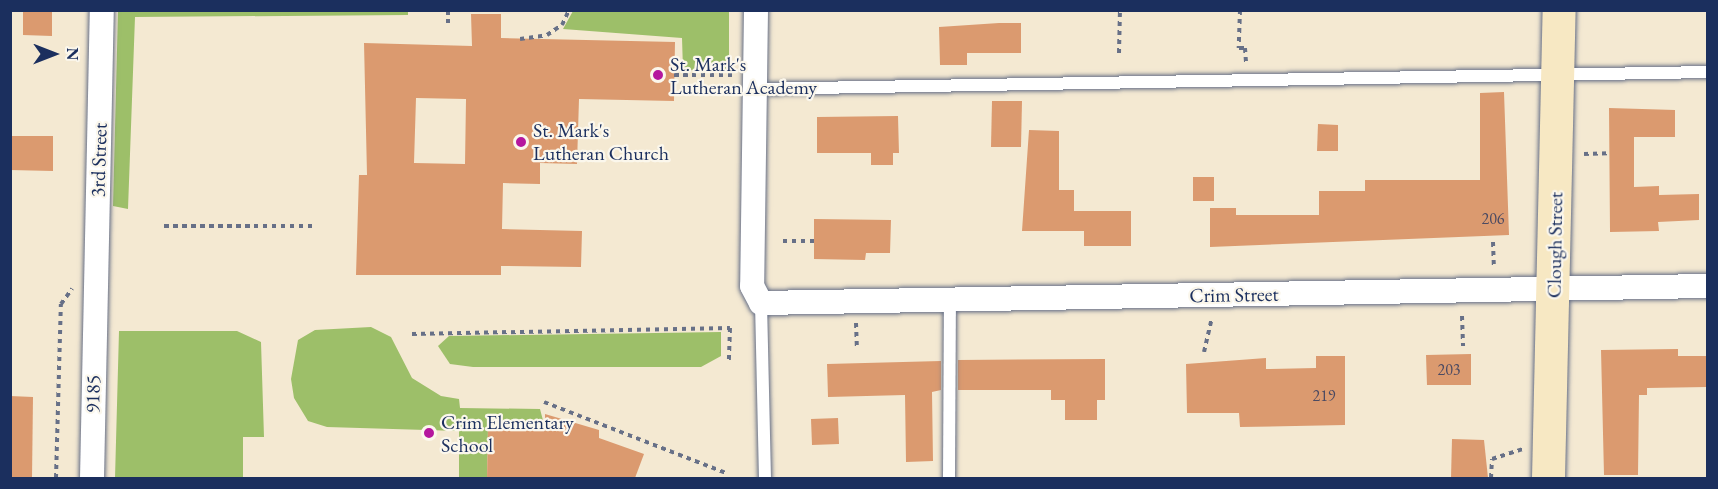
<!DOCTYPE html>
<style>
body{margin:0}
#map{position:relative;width:1718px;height:489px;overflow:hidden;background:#f4e9d2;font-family:"EB Garamond",serif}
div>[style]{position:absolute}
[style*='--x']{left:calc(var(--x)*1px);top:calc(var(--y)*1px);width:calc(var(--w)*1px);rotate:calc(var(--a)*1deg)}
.green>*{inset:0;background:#9dbf69}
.building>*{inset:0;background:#db9a6f}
.path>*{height:4px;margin-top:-2px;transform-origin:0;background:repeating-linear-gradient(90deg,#677087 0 4.5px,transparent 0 9px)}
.roads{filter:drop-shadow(0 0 2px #677087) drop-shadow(0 0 2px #677087)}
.lane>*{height:12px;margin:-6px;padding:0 6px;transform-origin:6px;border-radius:6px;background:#fff}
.street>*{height:24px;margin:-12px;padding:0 12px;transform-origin:12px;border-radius:12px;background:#fff}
.secondary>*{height:33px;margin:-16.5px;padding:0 16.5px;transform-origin:16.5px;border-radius:16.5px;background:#f7e8c3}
.dots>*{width:16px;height:16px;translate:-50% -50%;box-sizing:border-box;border:3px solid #fbf7ec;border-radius:50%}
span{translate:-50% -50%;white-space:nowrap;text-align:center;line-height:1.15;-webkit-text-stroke:4.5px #fbf7ec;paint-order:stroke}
.number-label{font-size:16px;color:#4b4a62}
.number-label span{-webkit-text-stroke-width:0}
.poi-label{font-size:20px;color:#1b2f5e}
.left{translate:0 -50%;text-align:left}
.street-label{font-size:20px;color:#1b2f5e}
.frame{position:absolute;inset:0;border:12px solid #1b2f5e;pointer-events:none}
.north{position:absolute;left:24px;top:24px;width:60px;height:60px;-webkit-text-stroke:4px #fbf7ec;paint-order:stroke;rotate:90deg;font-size:16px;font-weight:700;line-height:24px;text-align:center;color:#1b2f5e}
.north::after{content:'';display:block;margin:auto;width:21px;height:27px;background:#1b2f5e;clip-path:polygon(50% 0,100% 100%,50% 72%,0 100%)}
</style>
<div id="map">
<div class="green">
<i style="clip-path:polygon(118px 11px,408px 10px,408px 15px,135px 17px,128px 209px,113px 206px)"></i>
<i style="clip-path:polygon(573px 11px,729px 11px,729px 71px,683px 70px,682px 38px,563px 29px)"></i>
<i style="clip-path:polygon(371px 327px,391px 337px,412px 378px,441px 396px,459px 399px,460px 408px,540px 409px,545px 428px,488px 428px,487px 478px,459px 478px,459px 431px,327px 427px,308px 421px,294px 398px,291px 379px,298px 340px,315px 330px)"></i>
<i style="clip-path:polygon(119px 331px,237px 331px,261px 342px,264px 437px,243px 437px,243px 478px,115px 478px)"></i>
<i style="clip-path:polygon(721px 332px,721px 356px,701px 367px,473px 367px,450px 364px,438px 346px,449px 336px)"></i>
</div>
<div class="building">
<i style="clip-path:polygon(23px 10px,52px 10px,52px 36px,23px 35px)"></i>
<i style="clip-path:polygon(evenodd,471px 14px,501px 14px,501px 38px,675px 42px,674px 101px,579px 99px,577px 164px,540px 163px,540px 184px,503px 183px,502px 229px,582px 231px,581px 267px,501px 266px,501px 275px,356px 275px,359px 175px,367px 175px,364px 43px,472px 46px,471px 14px,416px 98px,466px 99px,465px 164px,414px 163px,416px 98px)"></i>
<i style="clip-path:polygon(999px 23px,1021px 23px,1021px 53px,967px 53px,967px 65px,940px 65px,939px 27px)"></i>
<i style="clip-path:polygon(1504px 92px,1509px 235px,1210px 247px,1210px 208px,1236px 208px,1236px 215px,1319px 215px,1319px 191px,1365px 191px,1365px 180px,1480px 180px,1480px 93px)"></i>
<i style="clip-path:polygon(992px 101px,1022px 101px,1021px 147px,991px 147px)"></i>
<i style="clip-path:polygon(1609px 108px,1675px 110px,1675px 137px,1634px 137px,1634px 187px,1659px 186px,1659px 195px,1699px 194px,1699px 220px,1658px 222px,1659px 231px,1610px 232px)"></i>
<i style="clip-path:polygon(898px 116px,899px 153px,893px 153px,893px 165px,871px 165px,871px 153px,817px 153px,817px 117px)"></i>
<i style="clip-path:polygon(1318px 124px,1338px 125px,1338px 151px,1317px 151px)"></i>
<i style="clip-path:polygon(1029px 130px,1059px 131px,1059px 190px,1074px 190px,1074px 211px,1131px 211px,1131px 246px,1084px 246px,1084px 231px,1022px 231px)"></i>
<i style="clip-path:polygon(10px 136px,53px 136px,53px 171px,10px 170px)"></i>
<i style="clip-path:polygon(1193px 177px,1214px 177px,1214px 201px,1193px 201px)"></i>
<i style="clip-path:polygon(814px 219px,891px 220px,890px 253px,866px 253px,865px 260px,814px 259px)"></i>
<i style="clip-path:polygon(1678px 349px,1678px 356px,1707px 356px,1707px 387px,1647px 388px,1647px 395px,1639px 395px,1638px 475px,1604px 475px,1601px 350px)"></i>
<i style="clip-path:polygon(1471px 354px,1471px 385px,1427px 385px,1426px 355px)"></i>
<i style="clip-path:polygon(1316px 356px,1345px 356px,1345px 425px,1240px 427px,1239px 413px,1187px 413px,1186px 364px,1266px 358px,1266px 369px,1316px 368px)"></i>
<i style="clip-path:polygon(1105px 359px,1105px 400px,1097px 400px,1097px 420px,1065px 420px,1065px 400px,1051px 400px,1051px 390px,958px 390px,958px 360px)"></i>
<i style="clip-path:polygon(941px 361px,941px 390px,932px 392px,933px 461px,906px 462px,905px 395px,828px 397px,827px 364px)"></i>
<i style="clip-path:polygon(10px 396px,33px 397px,32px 478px,10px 478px)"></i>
<i style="clip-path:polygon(545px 414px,599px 430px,599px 438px,644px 454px,635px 478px,487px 478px,488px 428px,545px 428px)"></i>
<i style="clip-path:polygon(838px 418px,839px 444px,812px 445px,811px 419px)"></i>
<i style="clip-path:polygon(1452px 439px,1484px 440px,1488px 478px,1451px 478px)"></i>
</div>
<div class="path">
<i style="--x:448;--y:10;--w:14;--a:90"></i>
<i style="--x:1240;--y:10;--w:38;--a:92"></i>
<i style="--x:1239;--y:48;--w:6;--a:0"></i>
<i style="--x:1245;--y:48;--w:15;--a:86"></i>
<i style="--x:520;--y:39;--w:27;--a:-8"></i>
<i style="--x:547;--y:35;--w:18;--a:-34"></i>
<i style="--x:562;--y:25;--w:17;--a:-65"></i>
<i style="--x:1119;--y:53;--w:43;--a:-88.7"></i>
<i style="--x:674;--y:75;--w:60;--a:0"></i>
<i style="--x:1584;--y:154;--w:25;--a:-2"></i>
<i style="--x:164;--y:226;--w:148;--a:0"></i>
<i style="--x:783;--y:241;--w:31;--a:0"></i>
<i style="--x:1493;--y:242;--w:24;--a:88"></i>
<i style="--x:1462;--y:316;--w:30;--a:88"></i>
<i style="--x:856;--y:323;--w:26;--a:88"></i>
<i style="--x:412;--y:334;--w:318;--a:-1.1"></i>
<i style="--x:730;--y:328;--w:35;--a:92"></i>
<i style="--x:1204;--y:352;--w:35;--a:-77"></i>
<i style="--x:544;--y:402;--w:195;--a:21.3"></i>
<i style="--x:56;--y:478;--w:174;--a:-88.4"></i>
<i style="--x:61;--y:304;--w:19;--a:-54"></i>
<i style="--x:1491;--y:478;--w:19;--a:-87"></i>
<i style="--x:1492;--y:459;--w:32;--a:-18"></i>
</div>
<div class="roads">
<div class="lane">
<i style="--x:755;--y:89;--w:953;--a:-1.02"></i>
<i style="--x:761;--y:303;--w:175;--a:88.7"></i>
<i style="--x:949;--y:478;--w:178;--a:-89.7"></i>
</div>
<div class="street">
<i style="--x:756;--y:10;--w:276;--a:90.8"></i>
<i style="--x:752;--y:286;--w:19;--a:62"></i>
<i style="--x:761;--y:303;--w:947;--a:-1.03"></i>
<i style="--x:92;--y:478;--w:468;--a:-88.8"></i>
</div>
<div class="secondary">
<i style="--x:1548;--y:478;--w:468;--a:-88.7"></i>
</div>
</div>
<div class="dots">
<i style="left:658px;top:75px;background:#b5179e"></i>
<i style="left:521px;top:142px;background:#b5179e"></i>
<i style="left:429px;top:433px;background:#b5179e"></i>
</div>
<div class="number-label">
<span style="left:1493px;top:219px">206</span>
<span style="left:1449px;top:370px">203</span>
<span style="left:1324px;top:396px">219</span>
</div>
<div class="poi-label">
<span class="left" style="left:670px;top:76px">St. Mark's<br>Lutheran Academy</span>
<span class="left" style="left:533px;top:142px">St. Mark's<br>Lutheran Church</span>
<span class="left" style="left:441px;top:434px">Crim Elementary<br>School</span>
</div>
<div class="street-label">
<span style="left:99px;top:160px;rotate:-88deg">3rd Street</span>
<span style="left:1555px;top:245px;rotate:-89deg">Clough Street</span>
<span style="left:1234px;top:295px;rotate:-1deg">Crim Street</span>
<span style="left:93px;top:394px;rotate:-89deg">9185</span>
</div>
<div class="frame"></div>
<div class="north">N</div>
</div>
